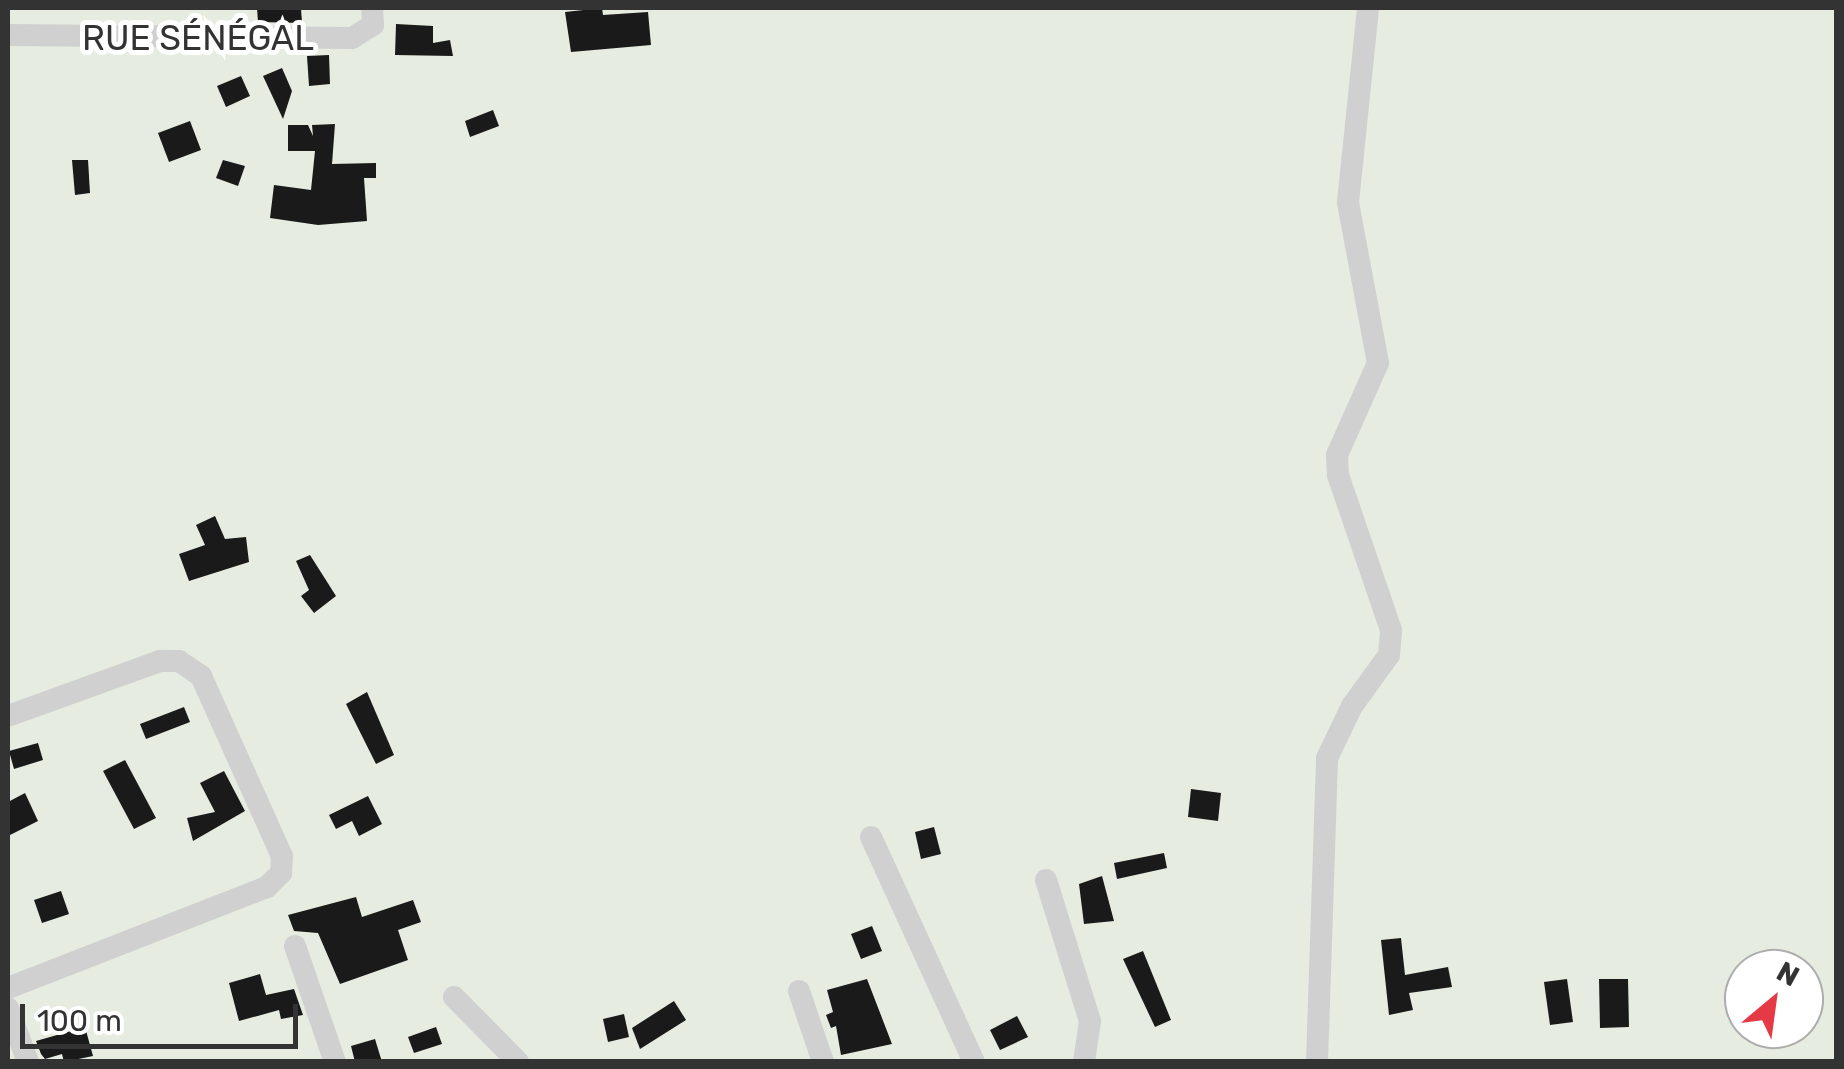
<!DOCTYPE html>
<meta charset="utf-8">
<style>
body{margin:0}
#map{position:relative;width:1844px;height:1069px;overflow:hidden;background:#fff;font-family:Rubik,sans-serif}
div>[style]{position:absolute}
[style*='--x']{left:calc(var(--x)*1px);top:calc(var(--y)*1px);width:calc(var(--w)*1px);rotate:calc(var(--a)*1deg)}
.green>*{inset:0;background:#e6ecdf}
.building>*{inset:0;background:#1a1a1a}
.minor>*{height:22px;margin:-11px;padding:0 11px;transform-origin:11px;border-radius:11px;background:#d0d0d0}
span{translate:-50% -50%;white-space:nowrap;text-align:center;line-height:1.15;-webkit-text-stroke:10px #fff;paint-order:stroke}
.street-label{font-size:35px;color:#333}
.frame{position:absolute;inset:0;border:10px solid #333;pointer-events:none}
.north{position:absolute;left:1724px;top:949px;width:100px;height:100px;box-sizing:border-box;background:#fff;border:2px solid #adadad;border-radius:50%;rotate:29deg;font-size:28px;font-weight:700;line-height:40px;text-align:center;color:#333}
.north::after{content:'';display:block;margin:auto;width:35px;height:45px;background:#e63946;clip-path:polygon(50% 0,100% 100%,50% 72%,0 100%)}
.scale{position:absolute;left:20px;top:1004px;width:278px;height:45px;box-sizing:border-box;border:5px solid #333;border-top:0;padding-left:12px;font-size:30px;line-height:35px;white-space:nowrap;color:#333;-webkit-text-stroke:8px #fff;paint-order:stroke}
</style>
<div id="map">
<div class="green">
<i style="clip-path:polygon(evenodd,8px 8px,1836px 8px,1836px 1061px,8px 1061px,8px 8px,1744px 969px,1804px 969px,1804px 1029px,1744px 1029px,1744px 969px)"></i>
</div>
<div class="building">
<i style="clip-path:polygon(257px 8px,301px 8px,302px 23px,258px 22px)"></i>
<i style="clip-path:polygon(602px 8px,603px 15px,648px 12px,651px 45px,571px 52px,565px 12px)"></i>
<i style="clip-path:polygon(396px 24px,433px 26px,433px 43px,450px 40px,453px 56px,395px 55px)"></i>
<i style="clip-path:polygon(329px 55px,330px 84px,309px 86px,307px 56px)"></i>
<i style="clip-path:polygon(282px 68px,292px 91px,283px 119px,263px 76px)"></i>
<i style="clip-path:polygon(241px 76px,250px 96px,226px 107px,217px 86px)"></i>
<i style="clip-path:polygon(493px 110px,499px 126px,470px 137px,465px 121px)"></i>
<i style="clip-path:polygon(190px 121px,201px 150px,169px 162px,158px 133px)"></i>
<i style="clip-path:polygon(335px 124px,332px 164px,376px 163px,376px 178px,364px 178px,367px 221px,318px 225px,270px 218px,274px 185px,311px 190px,315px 151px,288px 151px,288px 125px,308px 125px,313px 136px,312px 125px)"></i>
<i style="clip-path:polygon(72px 160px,88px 160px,90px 193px,75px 195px)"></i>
<i style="clip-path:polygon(223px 160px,245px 166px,238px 186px,216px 178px)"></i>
<i style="clip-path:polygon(215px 516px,225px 539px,246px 537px,249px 562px,189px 581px,179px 554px,205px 545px,196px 525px)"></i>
<i style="clip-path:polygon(310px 555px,336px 596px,314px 613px,301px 596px,309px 590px,296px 561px)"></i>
<i style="clip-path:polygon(367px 692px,394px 755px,376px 764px,346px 704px)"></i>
<i style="clip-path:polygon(184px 707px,190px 722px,146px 739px,140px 724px)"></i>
<i style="clip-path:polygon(38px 743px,43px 760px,14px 769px,9px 751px)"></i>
<i style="clip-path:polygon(125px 760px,156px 818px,134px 829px,103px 771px)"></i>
<i style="clip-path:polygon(224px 771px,245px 811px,193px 841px,187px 818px,215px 812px,200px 783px)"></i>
<i style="clip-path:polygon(1191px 789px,1221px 793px,1218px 821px,1188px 817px)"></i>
<i style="clip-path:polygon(25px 793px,38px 821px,8px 836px,8px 802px)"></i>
<i style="clip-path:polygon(368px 796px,382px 824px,359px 836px,352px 821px,336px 829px,329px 815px)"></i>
<i style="clip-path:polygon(934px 827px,941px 854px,921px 859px,915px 832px)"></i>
<i style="clip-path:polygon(1164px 853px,1167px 868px,1117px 879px,1114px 863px)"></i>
<i style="clip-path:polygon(1102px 876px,1114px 921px,1084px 924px,1079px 884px)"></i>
<i style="clip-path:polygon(61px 891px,69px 914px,42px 923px,34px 900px)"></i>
<i style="clip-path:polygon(356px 897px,362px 917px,413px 900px,421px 922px,398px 930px,408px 960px,340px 984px,318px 933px,294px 931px,288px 915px)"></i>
<i style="clip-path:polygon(872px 926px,882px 951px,861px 959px,851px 934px)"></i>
<i style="clip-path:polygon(1401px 938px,1405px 975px,1448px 967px,1452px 987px,1409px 993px,1413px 1010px,1389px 1015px,1381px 940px)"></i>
<i style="clip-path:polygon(1143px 951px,1171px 1020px,1155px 1027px,1123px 959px)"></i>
<i style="clip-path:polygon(260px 974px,266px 995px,294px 989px,303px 1015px,281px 1019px,279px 1010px,239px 1021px,229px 983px)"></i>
<i style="clip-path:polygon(867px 979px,892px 1044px,841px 1055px,836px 1026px,831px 1028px,826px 1015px,833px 1012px,827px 990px)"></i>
<i style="clip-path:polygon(1567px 979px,1573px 1022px,1550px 1025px,1544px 982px)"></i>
<i style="clip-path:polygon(1599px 979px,1628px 979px,1629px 1027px,1600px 1028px)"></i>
<i style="clip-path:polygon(674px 1001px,686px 1020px,640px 1049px,632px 1028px)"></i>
<i style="clip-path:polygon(624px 1014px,629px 1037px,608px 1042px,603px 1019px)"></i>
<i style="clip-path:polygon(1017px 1016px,1028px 1037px,1000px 1050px,990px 1030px)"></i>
<i style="clip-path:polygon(85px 1027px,93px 1056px,64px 1062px,62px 1054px,45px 1059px,41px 1054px,36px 1041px)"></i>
<i style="clip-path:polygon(436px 1027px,442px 1044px,414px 1053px,408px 1037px)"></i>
<i style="clip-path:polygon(375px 1039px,382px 1062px,355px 1062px,351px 1046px)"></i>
</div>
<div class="minor">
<i style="--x:8;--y:35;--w:344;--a:0.5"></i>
<i style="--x:352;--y:38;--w:25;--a:-32"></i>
<i style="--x:373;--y:25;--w:17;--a:-93"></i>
<i style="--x:8;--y:716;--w:162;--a:-19.9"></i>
<i style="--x:160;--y:661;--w:19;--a:0"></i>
<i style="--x:179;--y:661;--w:27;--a:34"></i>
<i style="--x:201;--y:676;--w:197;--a:65.8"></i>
<i style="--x:282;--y:856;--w:17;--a:93"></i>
<i style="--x:281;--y:873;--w:20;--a:135"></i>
<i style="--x:267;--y:887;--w:278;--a:158.7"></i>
<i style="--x:871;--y:837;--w:247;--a:65.4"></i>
<i style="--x:1046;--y:880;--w:148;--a:72.7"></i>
<i style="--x:1090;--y:1021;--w:41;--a:98.3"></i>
<i style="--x:295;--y:946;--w:123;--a:71"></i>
<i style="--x:799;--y:991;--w:75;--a:71.3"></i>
<i style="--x:454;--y:997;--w:91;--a:45.4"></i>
<i style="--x:8;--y:1008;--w:58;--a:69.7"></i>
<i style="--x:1317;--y:1062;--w:304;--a:-88.1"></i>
<i style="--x:1327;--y:758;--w:58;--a:-64.3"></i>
<i style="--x:1352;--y:706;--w:63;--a:-54"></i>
<i style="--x:1389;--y:655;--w:25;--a:-85"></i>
<i style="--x:1391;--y:630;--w:164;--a:-108.9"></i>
<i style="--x:1338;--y:475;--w:20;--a:-93"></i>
<i style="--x:1337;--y:455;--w:101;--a:-66"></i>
<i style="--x:1378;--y:363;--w:164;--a:-100.6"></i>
<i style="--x:1348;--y:202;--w:195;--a:-84.1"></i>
</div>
<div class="street-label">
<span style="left:198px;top:38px">RUE SÉNÉGAL</span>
</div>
<div class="frame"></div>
<div class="north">N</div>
<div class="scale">100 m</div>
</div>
